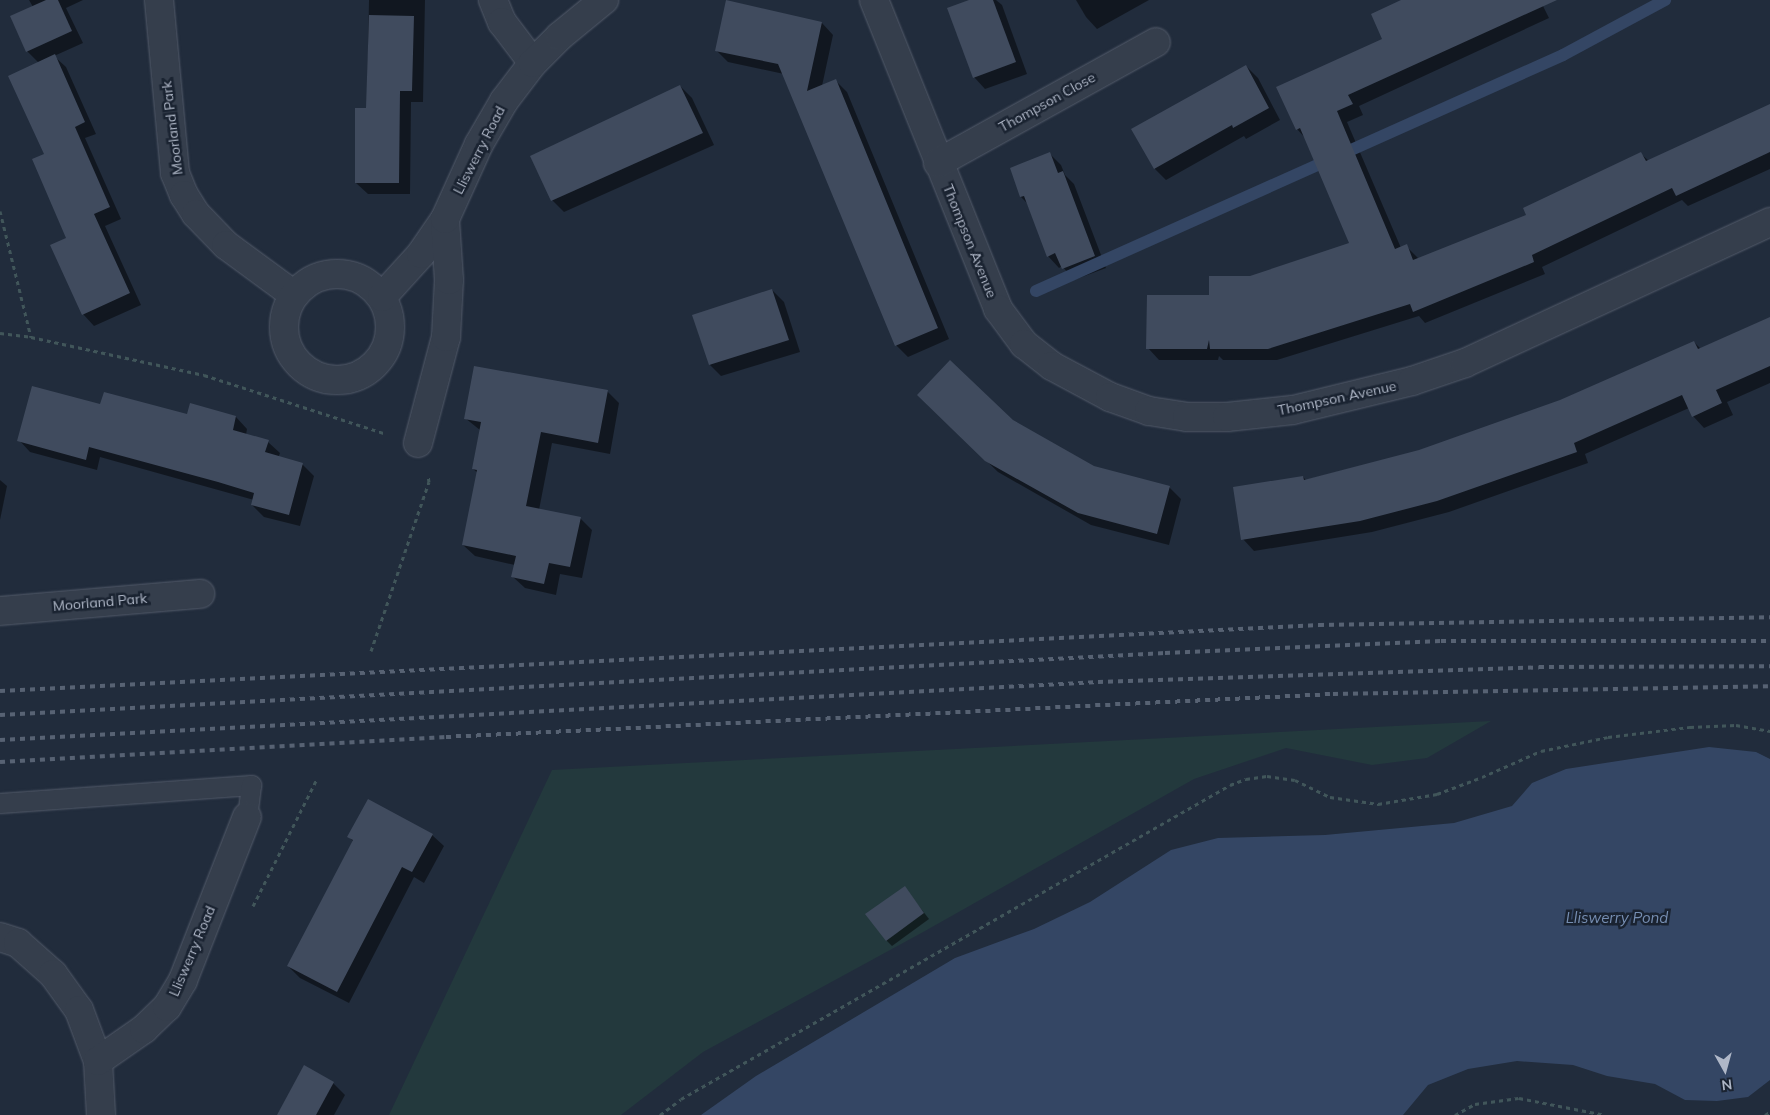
<!DOCTYPE html>
<style>
body{margin:0}
#map{position:relative;width:1770px;height:1115px;overflow:hidden;background:#212c3c;font-family:Mulish,sans-serif}
div>[style]{position:absolute}
[style*='--x']{left:calc(var(--x)*1px);top:calc(var(--y)*1px);width:calc(var(--w)*1px);rotate:calc(var(--a)*1deg)}
.green>*{inset:0;background:#23393d}
.water>*{inset:0;background:#344664}
.shadow>*{inset:0;background:#0007}
.stream>*{height:12px;margin:-6px;padding:0 6px;transform-origin:6px;border-radius:6px;background:#344664}
.building>*{inset:0;background:#404b5e}
.path>*{height:3px;margin-top:-1.5px;transform-origin:0;background:repeating-linear-gradient(90deg,#41565a 0 4px,transparent 0 8px)}
.roads{filter:drop-shadow(0 0 1px #535b6a) drop-shadow(0 0 1px #535b6a)}
.lane>*{height:19px;margin:-9.5px;padding:0 9.5px;transform-origin:9.5px;border-radius:9.5px;background:#353e4c}
.street>*{height:28px;margin:-14px;padding:0 14px;transform-origin:14px;border-radius:14px;background:#353e4c}
.street>.ring{margin:-14px;padding:0;box-sizing:content-box;background:none;border:28px solid #353e4c;border-radius:50%}
.rail>*{height:4px;margin-top:-2px;transform-origin:0;background:repeating-linear-gradient(90deg,#576273 0 5px,transparent 0 10px)}
span{translate:-50% -50%;white-space:nowrap;text-align:center;line-height:1.15;-webkit-text-stroke:5px #1a2331;paint-order:stroke}
.street-label{font-size:14px;color:#b0b8c8}
.water-label{font-size:15px;color:#768eb2;font-style:italic}
.north{position:absolute;left:1700px;top:1045px;width:50px;height:50px;-webkit-text-stroke:4px #1a2331;paint-order:stroke;rotate:173deg;font-size:14px;font-weight:700;line-height:20px;text-align:center;color:#b0b8c8}
.north::after{content:'';display:block;margin:auto;width:18px;height:22px;background:#b0b8c8;clip-path:polygon(50% 0,100% 100%,50% 72%,0 100%)}
</style>
<div id="map">
<div class="green">
<i style="clip-path:polygon(1491px 721px,1427px 758px,1372px 765px,1286px 748px,1194px 779px,925px 931px,703px 1052px,621px 1115px,389px 1115px,552px 770px)"></i>
</div>
<div class="water">
<i style="clip-path:polygon(1709px 747px,1756px 752px,1770px 759px,1770px 1080px,1748px 1097px,1717px 1101px,1685px 1100px,1655px 1084px,1607px 1076px,1573px 1065px,1517px 1061px,1468px 1069px,1428px 1085px,1403px 1115px,701px 1115px,756px 1076px,955px 958px,1034px 929px,1090px 902px,1171px 850px,1218px 838px,1325px 835px,1454px 823px,1512px 806px,1532px 783px,1566px 769px)"></i>
</div>
<div class="shadow">
<i style="clip-path:polygon(29px 0,83px 0,66px 8px,83px 43px,54px 56px,66px 67px,96px 134px,85px 138px,121px 219px,105px 226px,141px 305px,94px 326px,83px 314px,68px 238px,45px 154px,39px 63px,27px 51px,33px 7px)"></i>
<i style="clip-path:polygon(369px 0,425px 0,423px 102px,411px 102px,410px 194px,368px 194px,356px 183px,367px 109px)"></i>
<i style="clip-path:polygon(973px 0,996px 0,1002px 5px,1027px 74px,985px 89px,974px 77px)"></i>
<i style="clip-path:polygon(1076px 0,1149px 0,1097px 29px,1086px 17px)"></i>
<i style="clip-path:polygon(1404px 0,1540px 0,1549px 18px,1359px 106px,1363px 115px,1347px 122px,1401px 248px,1406px 246px,1419px 259px,1528px 215px,1641px 154px,1649px 161px,1770px 106px,1770px 169px,1688px 206px,1682px 200px,1542px 267px,1545px 274px,1425px 323px,1419px 316px,1277px 360px,1223px 360px,1219px 356px,1218px 360px,1159px 360px,1148px 348px,1210px 296px,1250px 277px,1350px 244px,1306px 139px,1297px 129px,1384px 39px)"></i>
<i style="clip-path:polygon(822px 23px,833px 35px,822px 86px,835px 80px,847px 92px,949px 339px,908px 357px,896px 345px,784px 74px,728px 62px,716px 50px)"></i>
<i style="clip-path:polygon(1246px 66px,1258px 78px,1280px 120px,1246px 139px,1244px 136px,1166px 180px,1155px 169px,1133px 129px)"></i>
<i style="clip-path:polygon(680px 86px,692px 98px,714px 145px,564px 212px,552px 200px,531px 157px)"></i>
<i style="clip-path:polygon(1050px 154px,1061px 165px,1065px 175px,1074px 184px,1106px 268px,1074px 280px,1062px 266px,1059px 268px,1048px 256px,1027px 203px,1021px 197px)"></i>
<i style="clip-path:polygon(772px 290px,784px 302px,800px 352px,721px 376px,710px 365px)"></i>
<i style="clip-path:polygon(1770px 319px,1770px 383px,1727px 402px,1733px 415px,1704px 428px,1693px 416px,1689px 408px,1585px 454px,1588px 463px,1449px 512px,1372px 532px,1254px 551px,1243px 539px,1303px 477px,1306px 480px,1419px 451px,1560px 401px,1694px 342px,1701px 349px)"></i>
<i style="clip-path:polygon(607px 391px,619px 403px,610px 454px,552px 443px,539px 510px,580px 518px,592px 530px,582px 578px,560px 574px,556px 595px,525px 588px,513px 577px,515px 565px,475px 556px,463px 545px,478px 473px,473px 469px,480px 430px,465px 418px)"></i>
<i style="clip-path:polygon(918px 395px,1012px 421px,1094px 467px,1169px 487px,1181px 499px,1169px 545px,1091px 525px,998px 472px)"></i>
<i style="clip-path:polygon(101px 406px,188px 416px,236px 417px,247px 429px,246px 435px,268px 442px,280px 453px,278px 458px,303px 465px,314px 476px,300px 526px,264px 517px,252px 505px,254px 500px,100px 457px,97px 470px,30px 452px,19px 440px)"></i>
<i style="clip-path:polygon(0 480px,7px 486px,0 520px)"></i>
<i style="clip-path:polygon(432px 835px,444px 846px,424px 883px,414px 877px,349px 1003px,300px 978px,288px 966px,353px 841px,349px 837px)"></i>
<i style="clip-path:polygon(904px 887px,929px 919px,892px 946px,886px 940px)"></i>
<i style="clip-path:polygon(304px 1067px,333px 1083px,345px 1095px,334px 1115px,278px 1115px)"></i>
</div>
<div class="stream">
<i style="--x:1036;--y:291;--w:577;--a:-24.12"></i>
<i style="--x:1563;--y:55;--w:116;--a:-28.3"></i>
</div>
<div class="building">
<i style="clip-path:polygon(46px 0,58px 0,72px 31px,26px 52px,10px 16px)"></i>
<i style="clip-path:polygon(726px 0,822px 22px,807px 91px,836px 79px,938px 328px,895px 346px,778px 64px,715px 51px)"></i>
<i style="clip-path:polygon(969px 0,993px 0,1016px 62px,973px 78px,947px 8px)"></i>
<i style="clip-path:polygon(1401px 0,1557px 0,1348px 95px,1353px 104px,1337px 111px,1395px 249px,1407px 244px,1413px 260px,1526px 215px,1523px 208px,1641px 152px,1646px 161px,1770px 104px,1770px 152px,1676px 196px,1672px 188px,1532px 255px,1534px 262px,1413px 312px,1410px 304px,1268px 349px,1210px 349px,1209px 340px,1207px 349px,1146px 349px,1147px 295px,1209px 295px,1209px 276px,1250px 276px,1349px 243px,1300px 128px,1296px 130px,1276px 87px,1382px 39px,1371px 14px)"></i>
<i style="clip-path:polygon(369px 15px,414px 16px,412px 91px,400px 91px,399px 183px,355px 183px,355px 108px,366px 108px)"></i>
<i style="clip-path:polygon(55px 54px,85px 122px,75px 127px,110px 207px,94px 214px,130px 293px,82px 315px,50px 245px,66px 238px,32px 159px,44px 154px,8px 76px)"></i>
<i style="clip-path:polygon(1246px 65px,1269px 108px,1233px 128px,1232px 125px,1154px 169px,1131px 129px)"></i>
<i style="clip-path:polygon(680px 85px,703px 133px,551px 201px,530px 156px)"></i>
<i style="clip-path:polygon(1050px 152px,1058px 173px,1063px 171px,1095px 256px,1062px 269px,1055px 253px,1047px 257px,1024px 196px,1020px 197px,1010px 168px)"></i>
<i style="clip-path:polygon(772px 289px,789px 340px,709px 365px,692px 315px)"></i>
<i style="clip-path:polygon(1770px 317px,1770px 366px,1716px 390px,1722px 403px,1692px 417px,1682px 395px,1574px 443px,1577px 452px,1437px 501px,1360px 521px,1241px 540px,1233px 487px,1303px 476px,1304px 480px,1419px 450px,1560px 400px,1694px 341px,1698px 349px)"></i>
<i style="clip-path:polygon(950px 360px,1013px 420px,1094px 466px,1170px 486px,1157px 534px,1078px 513px,985px 461px,917px 395px)"></i>
<i style="clip-path:polygon(474px 366px,608px 390px,598px 443px,541px 432px,526px 506px,581px 517px,570px 567px,549px 563px,544px 584px,511px 577px,516px 556px,462px 545px,477px 470px,472px 469px,481px 422px,464px 419px)"></i>
<i style="clip-path:polygon(32px 386px,100px 404px,104px 392px,187px 414px,190px 403px,236px 416px,233px 430px,269px 440px,265px 452px,303px 463px,289px 515px,251px 505px,254px 493px,218px 482px,89px 447px,86px 460px,17px 441px)"></i>
<i style="clip-path:polygon(368px 799px,433px 834px,412px 872px,402px 867px,337px 992px,287px 966px,353px 840px,347px 837px)"></i>
<i style="clip-path:polygon(905px 886px,924px 913px,886px 941px,865px 914px)"></i>
<i style="clip-path:polygon(304px 1065px,334px 1082px,316px 1115px,277px 1115px)"></i>
</div>
<div class="path">
<i style="--x:0;--y:211;--w:130;--a:76.2"></i>
<i style="--x:31;--y:337;--w:177;--a:12.4"></i>
<i style="--x:204;--y:375;--w:189;--a:17.9"></i>
<i style="--x:0;--y:333;--w:31;--a:7"></i>
<i style="--x:371;--y:651;--w:179;--a:-71.1"></i>
<i style="--x:429;--y:482;--w:7;--a:-98"></i>
<i style="--x:253;--y:906;--w:142;--a:-63.3"></i>
<i style="--x:660;--y:1115;--w:26;--a:-37"></i>
<i style="--x:681;--y:1099;--w:632;--a:-29.77"></i>
<i style="--x:1230;--y:785;--w:17;--a:-21"></i>
<i style="--x:1246;--y:779;--w:21;--a:-8"></i>
<i style="--x:1267;--y:776;--w:28;--a:8"></i>
<i style="--x:1295;--y:780;--w:39;--a:26"></i>
<i style="--x:1330;--y:797;--w:49;--a:8.3"></i>
<i style="--x:1378;--y:804;--w:60;--a:-9.6"></i>
<i style="--x:1437;--y:794;--w:48;--a:-20.7"></i>
<i style="--x:1482;--y:777;--w:64;--a:-23.8"></i>
<i style="--x:1541;--y:751;--w:68;--a:-11.8"></i>
<i style="--x:1608;--y:737;--w:83;--a:-7"></i>
<i style="--x:1690;--y:727;--w:46;--a:-2.5"></i>
<i style="--x:1736;--y:725;--w:35;--a:10"></i>
<i style="--x:1455;--y:1115;--w:23;--a:-29"></i>
<i style="--x:1475;--y:1104;--w:44;--a:-7.8"></i>
<i style="--x:1519;--y:1098;--w:88;--a:11.2"></i>
<i style="--x:1765;--y:1115;--w:6;--a:-31"></i>
</div>
<div class="roads">
<div class="lane">
<i style="--x:0;--y:803;--w:252;--a:-4.1"></i>
<i style="--x:251;--y:785;--w:32;--a:97"></i>
</div>
<div class="street">
<i style="--x:159;--y:0;--w:174;--a:84.7"></i>
<i style="--x:175;--y:173;--w:24;--a:68"></i>
<i style="--x:184;--y:195;--w:22;--a:58"></i>
<i style="--x:196;--y:214;--w:43;--a:45.9"></i>
<i style="--x:226;--y:245;--w:84;--a:36.3"></i>
<i style="--x:493;--y:0;--w:24;--a:68"></i>
<i style="--x:502;--y:22;--w:51;--a:52.9"></i>
<i style="--x:874;--y:0;--w:333;--a:68.1"></i>
<i style="--x:998;--y:309;--w:44;--a:53.4"></i>
<i style="--x:1024;--y:344;--w:36;--a:38"></i>
<i style="--x:1052;--y:366;--w:66;--a:28.1"></i>
<i style="--x:1110;--y:397;--w:41;--a:19.7"></i>
<i style="--x:1149;--y:411;--w:38;--a:9"></i>
<i style="--x:1187;--y:417;--w:40;--a:0"></i>
<i style="--x:1227;--y:417;--w:66;--a:-6.1"></i>
<i style="--x:1293;--y:410;--w:122;--a:-13.7"></i>
<i style="--x:1412;--y:381;--w:56;--a:-18.8"></i>
<i style="--x:1465;--y:363;--w:336;--a:-24.8"></i>
<i style="--x:938;--y:163;--w:249;--a:-29"></i>
<i class="ring" style="left:284px;top:274px;width:78px;height:78px"></i>
<i style="--x:382;--y:297;--w:58;--a:-47.8"></i>
<i style="--x:421;--y:254;--w:42;--a:-55.6"></i>
<i style="--x:418;--y:443;--w:110;--a:-75.2"></i>
<i style="--x:446;--y:337;--w:57;--a:-87"></i>
<i style="--x:449;--y:280;--w:61;--a:-93.8"></i>
<i style="--x:445;--y:219;--w:82;--a:-65.6"></i>
<i style="--x:479;--y:144;--w:50;--a:-59.8"></i>
<i style="--x:504;--y:101;--w:48;--a:-52.7"></i>
<i style="--x:533;--y:63;--w:38;--a:-45"></i>
<i style="--x:560;--y:36;--w:57;--a:-39.3"></i>
<i style="--x:0;--y:611;--w:201;--a:-4.9"></i>
<i style="--x:0;--y:937;--w:19;--a:18"></i>
<i style="--x:18;--y:943;--w:47;--a:41.5"></i>
<i style="--x:53;--y:974;--w:44;--a:54.2"></i>
<i style="--x:79;--y:1010;--w:54;--a:69.6"></i>
<i style="--x:101;--y:1115;--w:54;--a:-93.2"></i>
<i style="--x:98;--y:1061;--w:56;--a:-34.8"></i>
<i style="--x:144;--y:1029;--w:32;--a:-44"></i>
<i style="--x:167;--y:1007;--w:31;--a:-59"></i>
<i style="--x:183;--y:980;--w:175;--a:-68.6"></i>
</div>
</div>
<div class="rail">
<i style="--x:0;--y:691;--w:1321;--a:-2.86"></i>
<i style="--x:1319;--y:625;--w:451;--a:-1"></i>
<i style="--x:0;--y:715;--w:1167;--a:-3.05"></i>
<i style="--x:1165;--y:653;--w:276;--a:-2.5"></i>
<i style="--x:1441;--y:641;--w:329;--a:0"></i>
<i style="--x:0;--y:740;--w:1100;--a:-3.02"></i>
<i style="--x:1098;--y:682;--w:441;--a:-1.9"></i>
<i style="--x:1539;--y:667;--w:231;--a:-0.2"></i>
<i style="--x:0;--y:762;--w:447;--a:-3.2"></i>
<i style="--x:446;--y:737;--w:888;--a:-2.78"></i>
<i style="--x:1333;--y:694;--w:437;--a:-1"></i>
</div>
<div class="street-label">
<span style="left:1047px;top:102px;rotate:-29deg">Thompson Close</span>
<span style="left:172px;top:128px;rotate:-97deg">Moorland Park</span>
<span style="left:479px;top:150px;rotate:-63deg">Lliswerry Road</span>
<span style="left:970px;top:241px;rotate:68deg">Thompson Avenue</span>
<span style="left:1337px;top:398px;rotate:-12deg">Thompson Avenue</span>
<span style="left:100px;top:602px;rotate:-5deg">Moorland Park</span>
<span style="left:192px;top:951px;rotate:-67deg">Lliswerry Road</span>
</div>
<div class="water-label">
<span style="left:1617px;top:918px">Lliswerry Pond</span>
</div>
<div class="north">N</div>
</div>
